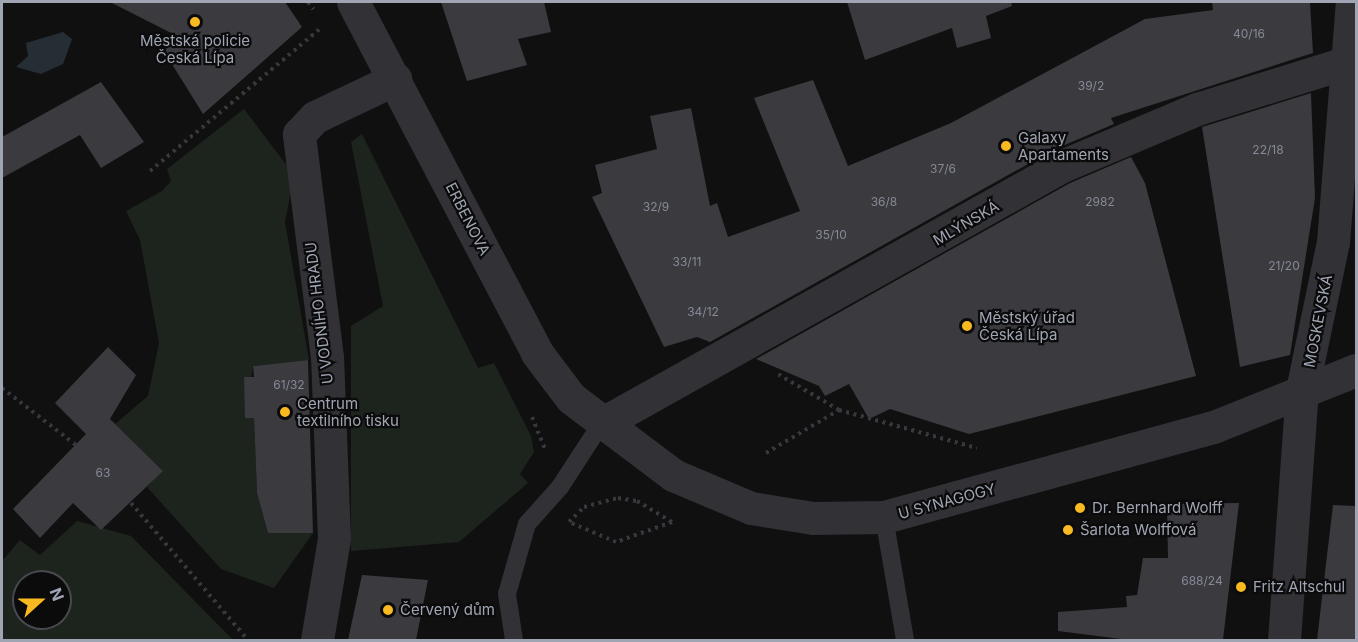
<!DOCTYPE html>
<meta charset="utf-8">
<style>
body{margin:0}
#map{position:relative;width:1358px;height:642px;overflow:hidden;background:#101011;font-family:Inter,sans-serif}
div>[style]{position:absolute}
[style*='--x']{left:calc(var(--x)*1px);top:calc(var(--y)*1px);width:calc(var(--w)*1px);rotate:calc(var(--a)*1deg)}
.green>*{inset:0;background:#1c241d}
.water>*{inset:0;background:#262e35}
.building>*{inset:0;background:#3a3a3f}
.path>*{height:4px;margin-top:-2px;transform-origin:0;background:repeating-linear-gradient(90deg,#37383d 0 3px,transparent 0 7.5px)}
.service>*{height:18px;margin:-9px;padding:0 9px;transform-origin:9px;border-radius:9px;background:#313136}
.minor>*{height:33px;margin:-16.5px;padding:0 16.5px;transform-origin:16.5px;border-radius:16.5px;background:#313136}
.dots>*{width:16px;height:16px;translate:-50% -50%;box-sizing:border-box;border:3px solid #0b0b0c;border-radius:50%}
span{translate:-50% -50%;white-space:nowrap;text-align:center;line-height:1.15;-webkit-text-stroke:4.5px #0b0b0c;paint-order:stroke}
.number-label{font-size:12px;color:#868a96}
.number-label span{-webkit-text-stroke-width:0}
.poi-label{font-size:15px;color:#a0a5b3}
.left{translate:0 -50%;text-align:left}
.street-label{font-size:15px;color:#a0a5b3}
.frame{position:absolute;inset:0;border:3px solid #a0a5b3;pointer-events:none}
.north{position:absolute;left:12px;top:570px;width:60px;height:60px;box-sizing:border-box;background:#0b0b0c;border:2px solid #47494f;border-radius:50%;rotate:69deg;font-size:16px;font-weight:700;line-height:24px;text-align:center;color:#a0a5b3}
.north::after{content:'';display:block;margin:auto;width:21px;height:27px;background:#f8b921;clip-path:polygon(50% 0,100% 100%,50% 72%,0 100%)}
</style>
<div id="map">
<div class="green">
<i style="clip-path:polygon(244px 109px,294px 175px,285px 222px,309px 360px,253px 366px,245px 418px,254px 418px,257px 493px,268px 533px,313px 533px,274px 588px,221px 569px,147px 487px,162px 470px,115px 424px,148px 396px,159px 343px,140px 240px,126px 211px,162px 191px,171px 181px,167px 169px)"></i>
<i style="clip-path:polygon(362px 134px,478px 368px,494px 363px,531px 436px,534px 452px,520px 474px,528px 483px,459px 542px,351px 551px,351px 326px,383px 306px,351px 142px)"></i>
<i style="clip-path:polygon(evenodd,77px 521px,131px 536px,233px 640px,2px 640px,2px 561px,20px 540px,40px 555px,77px 521px,24px 582px,60px 582px,60px 618px,24px 618px,24px 582px)"></i>
</div>
<div class="water">
<i style="clip-path:polygon(63px 32px,72px 39px,63px 64px,41px 74px,16px 67px,28px 56px,26px 43px)"></i>
</div>
<div class="building">
<i style="clip-path:polygon(110px 2px,285px 2px,302px 27px,203px 114px,162px 48px,181px 38px)"></i>
<i style="clip-path:polygon(441px 2px,544px 2px,551px 32px,518px 39px,527px 65px,467px 81px)"></i>
<i style="clip-path:polygon(847px 2px,1011px 2px,1012px 6px,986px 16px,991px 38px,957px 48px,952px 28px,865px 60px)"></i>
<i style="clip-path:polygon(1212px 2px,1310px 2px,1313px 53px,1111px 118px,1114px 124px,1053px 150px,710px 342px,697px 337px,664px 347px,592px 197px,602px 193px,595px 165px,657px 149px,650px 116px,691px 108px,710px 206px,717px 203px,728px 237px,800px 211px,754px 98px,813px 80px,848px 166px,951px 123px,1145px 19px,1213px 10px)"></i>
<i style="clip-path:polygon(101px 82px,144px 142px,101px 168px,80px 135px,2px 178px,2px 137px)"></i>
<i style="clip-path:polygon(1311px 93px,1315px 198px,1290px 355px,1240px 367px,1202px 127px)"></i>
<i style="clip-path:polygon(1131px 157px,1145px 183px,1196px 376px,969px 434px,890px 409px,869px 419px,849px 384px,825px 396px,819px 386px,756px 359px,1070px 183px)"></i>
<i style="clip-path:polygon(108px 347px,136px 375px,110px 419px,163px 471px,101px 530px,73px 503px,40px 538px,13px 509px,86px 434px,55px 403px)"></i>
<i style="clip-path:polygon(308px 360px,313px 533px,268px 533px,257px 493px,254px 418px,245px 418px,244px 377px,254px 377px,253px 366px)"></i>
<i style="clip-path:polygon(1239px 503px,1223px 640px,1129px 640px,1058px 631px,1058px 612px,1127px 607px,1126px 596px,1137px 595px,1143px 558px,1168px 558px,1167px 504px)"></i>
<i style="clip-path:polygon(1333px 505px,1356px 506px,1356px 640px,1317px 640px)"></i>
<i style="clip-path:polygon(362px 575px,428px 580px,416px 640px,348px 640px)"></i>
</div>
<div class="path">
<i style="--x:308;--y:2;--w:9;--a:54"></i>
<i style="--x:150;--y:171;--w:224;--a:-39.9"></i>
<i style="--x:2;--y:388;--w:93;--a:37.6"></i>
<i style="--x:839;--y:410;--w:143;--a:15.4"></i>
<i style="--x:532;--y:417;--w:35;--a:68"></i>
<i style="--x:766;--y:453;--w:85;--a:-30.5"></i>
<i style="--x:839;--y:410;--w:73;--a:-149.6"></i>
<i style="--x:618;--y:498;--w:19;--a:9"></i>
<i style="--x:637;--y:501;--w:41;--a:31"></i>
<i style="--x:672;--y:522;--w:59;--a:160.3"></i>
<i style="--x:616;--y:542;--w:51;--a:-156.9"></i>
<i style="--x:569;--y:522;--w:21;--a:-45"></i>
<i style="--x:584;--y:507;--w:35;--a:-15"></i>
<i style="--x:131;--y:503;--w:180;--a:49.5"></i>
</div>
<div class="service">
<i style="--x:884;--y:517;--w:125;--a:80.3"></i>
<i style="--x:514;--y:640;--w:47;--a:-98.7"></i>
<i style="--x:507;--y:594;--w:73;--a:-74.1"></i>
<i style="--x:527;--y:524;--w:50;--a:-48.3"></i>
<i style="--x:560;--y:487;--w:75;--a:-56.9"></i>
</div>
<div class="minor">
<i style="--x:353;--y:2;--w:396;--a:62.3"></i>
<i style="--x:537;--y:353;--w:56;--a:52.9"></i>
<i style="--x:571;--y:398;--w:128;--a:37"></i>
<i style="--x:673;--y:475;--w:85;--a:22.9"></i>
<i style="--x:751;--y:508;--w:63;--a:9.2"></i>
<i style="--x:813;--y:518;--w:71;--a:-0.8"></i>
<i style="--x:884;--y:517;--w:344;--a:-15.3"></i>
<i style="--x:1216;--y:426;--w:151;--a:-21.8"></i>
<i style="--x:601;--y:424;--w:528;--a:-29.23"></i>
<i style="--x:1062;--y:166;--w:147;--a:-22.9"></i>
<i style="--x:1197;--y:109;--w:158;--a:-17.3"></i>
<i style="--x:317;--y:640;--w:103;--a:-80.5"></i>
<i style="--x:334;--y:538;--w:181;--a:-92.2"></i>
<i style="--x:327;--y:357;--w:225;--a:-97.2"></i>
<i style="--x:299;--y:134;--w:23;--a:-47"></i>
<i style="--x:315;--y:117;--w:89;--a:-25.4"></i>
<i style="--x:1284;--y:640;--w:251;--a:-85.9"></i>
<i style="--x:1302;--y:390;--w:151;--a:-78.2"></i>
<i style="--x:1333;--y:242;--w:241;--a:-85.5"></i>
</div>
<div class="dots">
<i style="left:195px;top:22px;background:#f8b921"></i>
<i style="left:1006px;top:146px;background:#f8b921"></i>
<i style="left:967px;top:326px;background:#f8b921"></i>
<i style="left:285px;top:412px;background:#f8b921"></i>
<i style="left:1080px;top:508px;background:#f8b921"></i>
<i style="left:1068px;top:530px;background:#f8b921"></i>
<i style="left:1241px;top:587px;background:#f8b921"></i>
<i style="left:388px;top:610px;background:#f8b921"></i>
</div>
<div class="number-label">
<span style="left:1249px;top:34px">40/16</span>
<span style="left:1091px;top:86px">39/2</span>
<span style="left:1268px;top:150px">22/18</span>
<span style="left:943px;top:169px">37/6</span>
<span style="left:884px;top:202px">36/8</span>
<span style="left:1100px;top:202px">2982</span>
<span style="left:656px;top:207px">32/9</span>
<span style="left:831px;top:235px">35/10</span>
<span style="left:687px;top:262px">33/11</span>
<span style="left:1284px;top:266px">21/20</span>
<span style="left:703px;top:312px">34/12</span>
<span style="left:289px;top:385px">61/32</span>
<span style="left:103px;top:473px">63</span>
<span style="left:1202px;top:581px">688/24</span>
</div>
<div class="poi-label">
<span style="left:195px;top:49px">Městská policie<br>Česká Lípa</span>
<span class="left" style="left:1018px;top:146px">Galaxy<br>Apartaments</span>
<span class="left" style="left:979px;top:326px">Městský úřad<br>Česká Lípa</span>
<span class="left" style="left:297px;top:412px">Centrum<br>textilního tisku</span>
<span class="left" style="left:1092px;top:508px">Dr. Bernhard Wolff</span>
<span class="left" style="left:1080px;top:530px">Šarlota Wolffová</span>
<span class="left" style="left:1253px;top:587px">Fritz Altschul</span>
<span class="left" style="left:400px;top:610px">Červený dům</span>
</div>
<div class="street-label">
<span style="left:468px;top:219px;rotate:63deg">ERBENOVA</span>
<span style="left:966px;top:223px;rotate:-30deg">MLÝNSKÁ</span>
<span style="left:319px;top:313px;rotate:-97deg">U VODNÍHO HRADU</span>
<span style="left:1318px;top:321px;rotate:-79deg">MOSKEVSKÁ</span>
<span style="left:947px;top:501px;rotate:-15deg">U SYNAGOGY</span>
</div>
<div class="frame"></div>
<div class="north">N</div>
</div>
